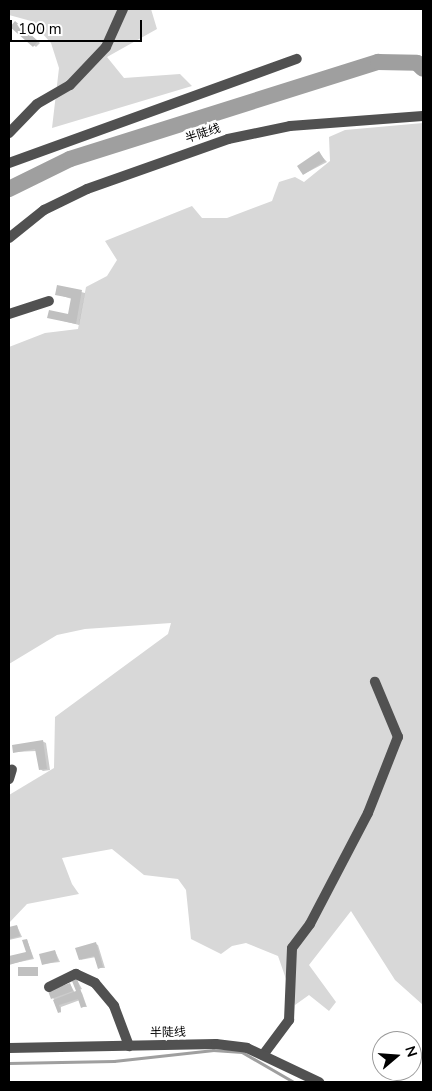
<!DOCTYPE html>
<meta charset="utf-8">
<style>
body{margin:0}
#map{position:relative;width:432px;height:1091px;overflow:hidden;background:#fff;font-family:"Nunito Sans","Noto Sans SC",sans-serif}
div>[style]{position:absolute}
[style*='--x']{left:calc(var(--x)*1px);top:calc(var(--y)*1px);width:calc(var(--w)*1px);rotate:calc(var(--a)*1deg)}
.green>*{inset:0;background:#d8d8d8}
.shadow>*{inset:0;background:#0003}
.stream>*{height:2.5px;margin:-1.25px;padding:0 1.25px;transform-origin:1.25px;border-radius:1.25px;background:#9f9f9f}
.river>*{height:16px;margin:-8px;padding:0 8px;transform-origin:8px;border-radius:8px;background:#9f9f9f}
.building>*{inset:0;background:#c0c0c0}
.minor>*{height:10px;margin:-5px;padding:0 5px;transform-origin:5px;border-radius:5px;background:#515151}
.tertiary>*{height:10px;margin:-5px;padding:0 5px;transform-origin:5px;border-radius:5px;background:#515151}
span{translate:-50% -50%;white-space:nowrap;text-align:center;line-height:1.15;-webkit-text-stroke:5px #fff;paint-order:stroke}
.street-label{font-size:12px;color:#000}
.frame{position:absolute;inset:0;border:10px solid #000;pointer-events:none}
.north{position:absolute;left:372px;top:1031px;width:50px;height:50px;box-sizing:border-box;background:#fff;border:1px solid #999;border-radius:50%;rotate:72deg;font-size:14px;font-weight:700;line-height:20px;text-align:center;color:#000}
.north::after{content:'';display:block;margin:auto;width:18px;height:22px;background:#000;clip-path:polygon(50% 0,100% 100%,50% 72%,0 100%)}
.scale{position:absolute;left:10px;top:20px;width:132px;height:22px;box-sizing:border-box;border:2px solid #000;border-top:0;padding-left:6px;font-size:15px;line-height:18px;white-space:nowrap;color:#000;-webkit-text-stroke:4px #fff;paint-order:stroke}
</style>
<div id="map">
<div class="green">
<i style="clip-path:polygon(9px 9px,151px 9px,157px 29px,107px 57px,124px 78px,180px 74px,192px 86px,52px 128px,59px 68px,51px 43px,31px 21px,9px 15px)"></i>
<i style="clip-path:polygon(423px 123px,423px 1005px,395px 980px,351px 911px,309px 965px,336px 1002px,329px 1011px,309px 995px,295px 1005px,278px 956px,246px 943px,232px 946px,221px 954px,191px 939px,186px 890px,178px 879px,144px 875px,112px 849px,62px 858px,72px 884px,79px 894px,27px 904px,9px 923px,9px 795px,54px 768px,55px 717px,168px 634px,171px 623px,85px 629px,57px 635px,9px 664px,9px 347px,45px 333px,78px 329px,86px 287px,107px 276px,117px 260px,105px 241px,192px 206px,202px 218px,227px 218px,272px 201px,279px 182px,295px 177px,304px 182px,330px 161px,329px 137px,345px 130px)"></i>
</div>
<div class="shadow">
<i style="clip-path:polygon(17px 24px,40px 43px,36px 47px,12px 27px)"></i>
<i style="clip-path:polygon(319px 153px,327px 162px,304px 174px,299px 166px)"></i>
<i style="clip-path:polygon(58px 286px,85px 293px,79px 325px,48px 317px,69px 316px,72px 299px,56px 294px)"></i>
<i style="clip-path:polygon(42px 741px,46px 743px,50px 770px,43px 771px,40px 769px,36px 751px,14px 752px)"></i>
<i style="clip-path:polygon(17px 926px,22px 937px,9px 940px,9px 928px)"></i>
<i style="clip-path:polygon(27px 940px,34px 959px,10px 964px,9px 958px,27px 953px)"></i>
<i style="clip-path:polygon(96px 944px,98px 945px,105px 968px,99px 968px,96px 957px,80px 960px)"></i>
<i style="clip-path:polygon(55px 951px,60px 962px,43px 964px)"></i>
<i style="clip-path:polygon(77px 980px,82px 989px,78px 990px,82px 993px,87px 1007px,82px 1007px,80px 1000px,61px 1007px,61px 1013px,50px 992px,70px 984px,75px 993px,80px 992px,77px 990px,73px 982px)"></i>
</div>
<div class="stream">
<i style="--x:9;--y:1063;--w:105;--a:-1.1"></i>
<i style="--x:114;--y:1061;--w:100;--a:-6.3"></i>
<i style="--x:213;--y:1050;--w:29;--a:4"></i>
<i style="--x:242;--y:1052;--w:60;--a:30"></i>
</div>
<div class="river">
<i style="--x:9;--y:189;--w:68;--a:-26.2"></i>
<i style="--x:70;--y:159;--w:323;--a:-17.5"></i>
<i style="--x:378;--y:62;--w:39;--a:1"></i>
<i style="--x:417;--y:63;--w:8;--a:45"></i>
</div>
<div class="building">
<i style="clip-path:polygon(15px 21px,38px 41px,33px 47px,10px 27px)"></i>
<i style="clip-path:polygon(319px 151px,325px 161px,303px 175px,297px 166px)"></i>
<i style="clip-path:polygon(57px 285px,82px 290px,76px 324px,47px 318px,49px 310px,68px 314px,71px 298px,55px 295px)"></i>
<i style="clip-path:polygon(43px 740px,47px 769px,39px 770px,35px 749px,13px 753px,12px 745px)"></i>
<i style="clip-path:polygon(17px 925px,20px 936px,9px 939px,9px 927px)"></i>
<i style="clip-path:polygon(27px 939px,33px 958px,9px 965px,9px 956px,26px 952px,22px 940px)"></i>
<i style="clip-path:polygon(96px 942px,103px 967px,98px 969px,94px 956px,79px 960px,75px 948px)"></i>
<i style="clip-path:polygon(55px 950px,58px 961px,42px 965px,39px 954px)"></i>
<i style="clip-path:polygon(18px 967px,38px 967px,38px 976px,18px 976px)"></i>
<i style="clip-path:polygon(77px 979px,86px 1006px,81px 1008px,78px 999px,59px 1005px,61px 1012px,58px 1013px,53px 1000px,76px 991px,72px 981px)"></i>
<i style="clip-path:polygon(70px 983px,73px 991px,51px 999px,48px 991px)"></i>
</div>
<div class="minor">
<i style="--x:9;--y:133;--w:40;--a:-46"></i>
<i style="--x:37;--y:104;--w:38;--a:-30"></i>
<i style="--x:70;--y:85;--w:52;--a:-46.5"></i>
<i style="--x:106;--y:47;--w:42;--a:-65.9"></i>
<i style="--x:9;--y:163;--w:306;--a:-19.9"></i>
<i style="--x:9;--y:314;--w:42;--a:-18"></i>
<i style="--x:9;--y:779;--w:10;--a:-73"></i>
<i style="--x:49;--y:987;--w:30;--a:-26"></i>
<i style="--x:76;--y:974;--w:21;--a:25"></i>
<i style="--x:95;--y:983;--w:30;--a:50"></i>
<i style="--x:114;--y:1006;--w:43;--a:69.4"></i>
<i style="--x:263;--y:1055;--w:44;--a:-53.4"></i>
<i style="--x:289;--y:1020;--w:72;--a:-87.6"></i>
<i style="--x:292;--y:948;--w:30;--a:-53"></i>
<i style="--x:310;--y:924;--w:125;--a:-62.4"></i>
<i style="--x:368;--y:813;--w:82;--a:-68.5"></i>
<i style="--x:398;--y:737;--w:60;--a:-112.7"></i>
</div>
<div class="tertiary">
<i style="--x:9;--y:238;--w:45;--a:-38.7"></i>
<i style="--x:44;--y:210;--w:48;--a:-26"></i>
<i style="--x:87;--y:189;--w:150;--a:-19.5"></i>
<i style="--x:228;--y:139;--w:63;--a:-11.8"></i>
<i style="--x:290;--y:126;--w:133;--a:-4.3"></i>
<i style="--x:9;--y:1048;--w:207;--a:-1.1"></i>
<i style="--x:216;--y:1044;--w:31;--a:7"></i>
<i style="--x:247;--y:1048;--w:80;--a:25.3"></i>
</div>
<div class="street-label">
<span style="left:203px;top:134px;rotate:-18deg">半陡线</span>
<span style="left:168px;top:1033px;rotate:-1deg">半陡线</span>
</div>
<div class="frame"></div>
<div class="north">N</div>
<div class="scale">100 m</div>
</div>
